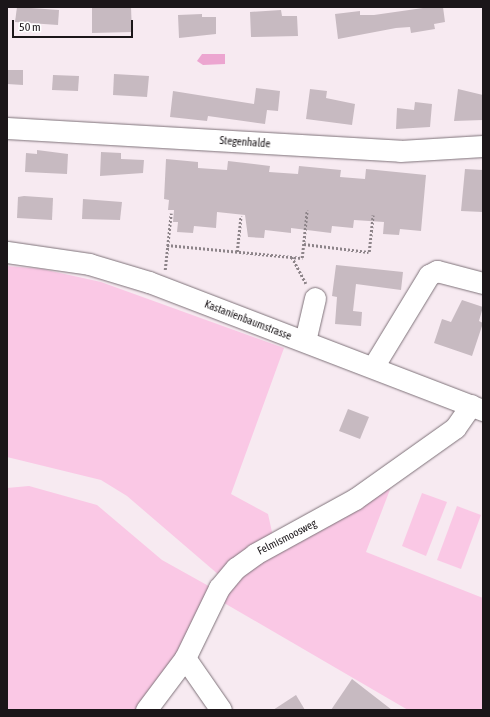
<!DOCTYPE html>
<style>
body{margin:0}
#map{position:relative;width:490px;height:717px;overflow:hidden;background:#f7eaf1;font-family:"Asap Condensed",sans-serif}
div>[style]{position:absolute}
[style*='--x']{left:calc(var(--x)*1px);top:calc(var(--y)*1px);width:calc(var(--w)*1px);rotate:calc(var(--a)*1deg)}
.green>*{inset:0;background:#fac8e5}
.water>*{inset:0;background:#eca5d0}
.building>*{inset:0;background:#c7bac1}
.path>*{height:2.5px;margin-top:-1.25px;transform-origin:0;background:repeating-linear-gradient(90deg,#8d8489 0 2px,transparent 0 4px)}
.roads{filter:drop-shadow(0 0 1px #7e7279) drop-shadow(0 0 1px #7e7279)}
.minor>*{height:21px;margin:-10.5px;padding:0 10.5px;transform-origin:10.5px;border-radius:10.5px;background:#fff}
span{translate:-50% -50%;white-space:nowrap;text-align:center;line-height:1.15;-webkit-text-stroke:3px #fff;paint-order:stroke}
.street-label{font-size:11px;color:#1b1619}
.frame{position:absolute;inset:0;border:8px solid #1b1619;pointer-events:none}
.scale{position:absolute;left:12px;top:20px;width:121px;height:18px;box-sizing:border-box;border:2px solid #1b1619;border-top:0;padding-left:5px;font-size:12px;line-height:14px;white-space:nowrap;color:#1b1619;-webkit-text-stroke:3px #fff;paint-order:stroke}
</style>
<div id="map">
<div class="green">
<i style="clip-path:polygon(7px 266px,42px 269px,101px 282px,284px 348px,231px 494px,268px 514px,274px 541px,219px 575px,127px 496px,101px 480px,7px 457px)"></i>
<i style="clip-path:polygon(396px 474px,366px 552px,483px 598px,483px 710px,408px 710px,219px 600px,238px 574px)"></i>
<i style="clip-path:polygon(29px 486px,97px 505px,162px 560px,214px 589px,194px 630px,140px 710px,7px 710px,7px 488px)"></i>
<i style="clip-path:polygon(422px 493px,447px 502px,426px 556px,402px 546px)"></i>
<i style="clip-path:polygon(457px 506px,481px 515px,461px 569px,437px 560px)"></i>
</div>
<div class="water">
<i style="clip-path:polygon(202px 54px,225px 54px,225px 64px,203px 65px,197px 61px)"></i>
</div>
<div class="building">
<i style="clip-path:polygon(17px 7px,59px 10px,58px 25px,15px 22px)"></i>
<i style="clip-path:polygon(92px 7px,131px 7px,132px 32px,92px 33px)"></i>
<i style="clip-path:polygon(430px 7px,443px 7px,445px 22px,434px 24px,435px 29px,411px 33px,410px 27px,396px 28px,338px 39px,335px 14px,360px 11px,360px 15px,374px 15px)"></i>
<i style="clip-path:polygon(281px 10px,282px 16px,297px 16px,298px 36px,251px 37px,250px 12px)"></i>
<i style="clip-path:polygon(202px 14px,202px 17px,216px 17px,216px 34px,179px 38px,178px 15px)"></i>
<i style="clip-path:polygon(7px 70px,23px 70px,23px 85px,7px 84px)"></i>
<i style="clip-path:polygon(114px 74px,149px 76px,147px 97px,113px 95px)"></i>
<i style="clip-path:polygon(53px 75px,79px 76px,78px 91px,52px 90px)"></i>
<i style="clip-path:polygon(256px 88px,280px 91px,278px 111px,267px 110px,265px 124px,208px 116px,207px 121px,170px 117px,173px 91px,254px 104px)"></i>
<i style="clip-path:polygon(310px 89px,327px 91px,326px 98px,355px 104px,352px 125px,306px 119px)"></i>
<i style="clip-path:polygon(458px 89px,483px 95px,483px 120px,454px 121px)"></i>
<i style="clip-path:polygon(415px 102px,432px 104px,430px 127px,396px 129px,397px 108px,414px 110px)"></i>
<i style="clip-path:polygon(37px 150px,68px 154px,67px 174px,25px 172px,26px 153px,37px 154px)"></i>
<i style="clip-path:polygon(101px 152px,121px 153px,121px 159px,144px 160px,143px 173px,100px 176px)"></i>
<i style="clip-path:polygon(166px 159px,198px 162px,198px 168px,227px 170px,228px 161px,270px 166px,269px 172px,298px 174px,299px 166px,341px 170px,340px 177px,365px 179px,366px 169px,426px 175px,421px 231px,400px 229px,399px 235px,383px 234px,384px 222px,354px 220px,353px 228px,332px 226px,331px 233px,291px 228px,291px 233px,265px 230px,264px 238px,248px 237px,245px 215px,217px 212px,216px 228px,194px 226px,193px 233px,177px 232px,178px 222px,173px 222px,174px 210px,168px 210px,169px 200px,164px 199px)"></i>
<i style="clip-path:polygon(465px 169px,483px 170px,483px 212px,461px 211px)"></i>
<i style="clip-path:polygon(24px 196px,53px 198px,52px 220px,17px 218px,18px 197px)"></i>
<i style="clip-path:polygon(83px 199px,122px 202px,120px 220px,82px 219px)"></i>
<i style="clip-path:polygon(336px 265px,403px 272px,401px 290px,356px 284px,353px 311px,362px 312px,361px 326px,335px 324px,337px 297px,332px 296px)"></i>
<i style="clip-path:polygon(462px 300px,483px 307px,479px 321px,483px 323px,472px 356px,434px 343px,442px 319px,451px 322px)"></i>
<i style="clip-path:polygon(348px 409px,369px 417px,360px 439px,339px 431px)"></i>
<i style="clip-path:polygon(352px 679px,392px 710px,331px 710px)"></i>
<i style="clip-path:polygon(296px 695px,305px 710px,273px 710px)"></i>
</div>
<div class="path">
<i style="--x:304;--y:244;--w:65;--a:7"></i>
<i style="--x:369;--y:252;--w:37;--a:-84"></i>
<i style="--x:167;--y:245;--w:136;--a:5.5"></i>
<i style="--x:302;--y:258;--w:48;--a:-84.1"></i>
<i style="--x:237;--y:252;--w:36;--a:-84"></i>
<i style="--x:292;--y:257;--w:30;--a:62"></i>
<i style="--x:165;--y:270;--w:57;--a:-84"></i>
</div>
<div class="roads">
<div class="minor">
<i style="--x:7;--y:128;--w:394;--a:3.3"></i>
<i style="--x:400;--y:151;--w:83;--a:-3.4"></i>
<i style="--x:7;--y:252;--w:83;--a:8.3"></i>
<i style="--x:89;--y:264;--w:63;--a:16.7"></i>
<i style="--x:149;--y:282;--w:358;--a:21"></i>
<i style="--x:305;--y:341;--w:44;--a:-76.9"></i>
<i style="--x:373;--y:367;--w:108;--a:-58.7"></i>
<i style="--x:429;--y:275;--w:9;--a:-27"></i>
<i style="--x:437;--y:271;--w:48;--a:14.6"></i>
<i style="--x:185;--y:658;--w:63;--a:55.3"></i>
<i style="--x:146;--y:710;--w:65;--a:-53.1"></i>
<i style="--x:185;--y:658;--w:78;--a:-64.1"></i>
<i style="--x:219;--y:588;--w:26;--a:-50"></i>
<i style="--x:236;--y:568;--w:24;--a:-36"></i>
<i style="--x:255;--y:554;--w:114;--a:-28.8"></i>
<i style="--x:355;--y:499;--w:123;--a:-35.4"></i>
<i style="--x:455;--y:428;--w:28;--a:-55"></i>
</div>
</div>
<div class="street-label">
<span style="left:245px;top:142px;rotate:4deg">Stegenhalde</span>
<span style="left:248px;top:320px;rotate:21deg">Kastanienbaumstrasse</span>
<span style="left:287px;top:537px;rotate:-27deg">Felmismoosweg</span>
</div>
<div class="frame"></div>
<div class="scale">50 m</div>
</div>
